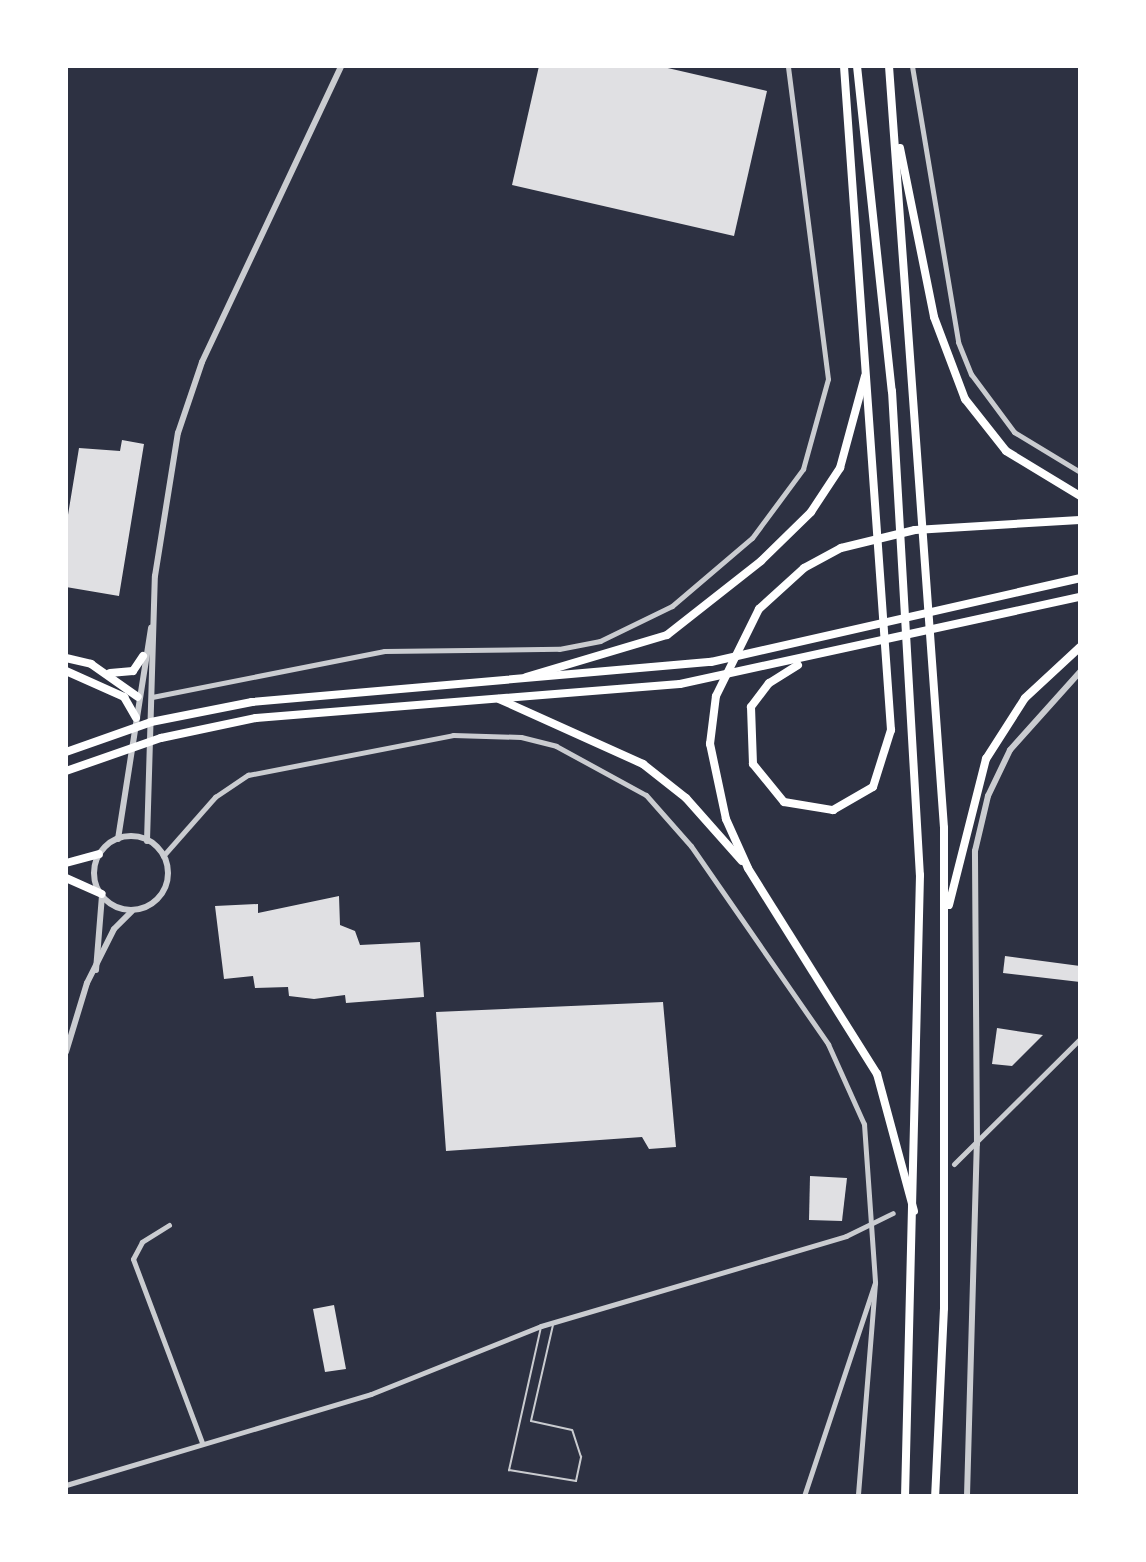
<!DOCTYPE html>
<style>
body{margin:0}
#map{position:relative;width:1146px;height:1562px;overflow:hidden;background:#2d3142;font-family:Manrope,sans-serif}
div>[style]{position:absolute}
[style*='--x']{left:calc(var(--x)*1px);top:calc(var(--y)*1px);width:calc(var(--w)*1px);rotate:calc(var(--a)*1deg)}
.building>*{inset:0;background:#e0e0e3}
.service>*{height:2px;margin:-1px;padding:0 1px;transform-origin:1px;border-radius:1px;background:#caccd0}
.minor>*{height:5px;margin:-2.5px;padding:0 2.5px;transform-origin:2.5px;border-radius:2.5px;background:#caccd0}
.tertiary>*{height:6px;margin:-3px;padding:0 3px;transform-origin:3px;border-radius:3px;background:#caccd0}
.tertiary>.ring{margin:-3px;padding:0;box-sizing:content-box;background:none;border:6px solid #caccd0;border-radius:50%}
.trunk>*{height:8px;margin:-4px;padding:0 4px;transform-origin:4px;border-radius:4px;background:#fff}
span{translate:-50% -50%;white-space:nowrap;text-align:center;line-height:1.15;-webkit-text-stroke:8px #fff;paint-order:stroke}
.frame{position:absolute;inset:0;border:68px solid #fff;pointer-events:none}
</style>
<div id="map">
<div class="building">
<i style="clip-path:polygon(539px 66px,659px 66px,767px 91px,734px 236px,512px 185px)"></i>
<i style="clip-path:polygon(122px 440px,144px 444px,119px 596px,66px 587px,66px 527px,79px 448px,120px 451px)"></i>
<i style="clip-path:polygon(339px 896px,340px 925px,355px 931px,360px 945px,420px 942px,424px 997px,346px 1003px,345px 995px,314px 999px,289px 996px,288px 987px,255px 988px,253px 976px,224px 979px,215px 906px,258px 904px,258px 913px)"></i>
<i style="clip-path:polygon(1005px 956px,1080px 966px,1080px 982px,1003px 973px)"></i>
<i style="clip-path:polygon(663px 1002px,676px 1147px,649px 1149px,642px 1137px,446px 1151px,436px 1012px)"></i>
<i style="clip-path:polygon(997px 1028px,1043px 1035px,1012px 1066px,992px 1064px)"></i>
<i style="clip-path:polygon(810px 1176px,847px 1178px,842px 1221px,809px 1220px)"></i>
<i style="clip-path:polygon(334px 1305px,346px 1369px,325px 1372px,313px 1309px)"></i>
</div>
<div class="service">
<i style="--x:541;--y:1327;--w:147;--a:102.6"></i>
<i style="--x:509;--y:1470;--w:68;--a:9.3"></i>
<i style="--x:576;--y:1481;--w:25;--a:-78"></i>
<i style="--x:581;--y:1457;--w:28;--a:-108"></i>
<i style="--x:572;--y:1430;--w:42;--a:-167.6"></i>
<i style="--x:531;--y:1421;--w:98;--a:-77.1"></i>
</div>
<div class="minor">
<i style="--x:912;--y:66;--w:280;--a:80.5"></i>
<i style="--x:958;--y:342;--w:35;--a:68"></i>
<i style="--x:971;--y:374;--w:72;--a:53.4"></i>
<i style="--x:1014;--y:432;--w:77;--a:31.2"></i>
<i style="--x:152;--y:697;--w:237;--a:-11.2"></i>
<i style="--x:384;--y:651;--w:175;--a:-0.7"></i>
<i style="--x:559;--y:649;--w:42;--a:-11"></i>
<i style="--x:600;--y:641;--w:80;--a:-25.9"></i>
<i style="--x:672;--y:606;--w:105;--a:-40.4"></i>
<i style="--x:752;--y:538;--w:86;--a:-53.5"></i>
<i style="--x:803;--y:469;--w:93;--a:-74.5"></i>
<i style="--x:828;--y:379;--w:316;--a:-97.3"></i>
<i style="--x:163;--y:856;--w:79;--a:-48.6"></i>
<i style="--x:215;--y:797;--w:40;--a:-34"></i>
<i style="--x:248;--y:775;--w:209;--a:-11"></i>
<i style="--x:453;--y:735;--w:68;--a:1.7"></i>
<i style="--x:521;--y:737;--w:36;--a:14"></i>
<i style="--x:556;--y:746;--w:102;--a:28.6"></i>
<i style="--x:646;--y:795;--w:68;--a:48.6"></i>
<i style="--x:691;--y:846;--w:241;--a:55.3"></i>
<i style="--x:828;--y:1044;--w:88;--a:65.8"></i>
<i style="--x:864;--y:1124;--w:159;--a:86"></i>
<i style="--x:875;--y:1283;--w:214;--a:94.6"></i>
<i style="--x:954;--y:1164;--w:177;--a:-44.8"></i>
<i style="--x:169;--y:1225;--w:32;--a:148"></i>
<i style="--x:142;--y:1242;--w:19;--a:118"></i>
<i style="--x:133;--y:1259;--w:197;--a:69.4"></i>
<i style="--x:66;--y:1485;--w:318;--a:-16.6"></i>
<i style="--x:371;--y:1394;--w:183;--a:-21.8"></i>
<i style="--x:541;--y:1326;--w:318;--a:-16.4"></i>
<i style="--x:846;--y:1236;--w:52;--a:-26.1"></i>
<i style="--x:804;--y:1496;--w:225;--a:-71.6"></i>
</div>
<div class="tertiary">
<i class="ring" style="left:94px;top:836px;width:68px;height:68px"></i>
<i style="--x:118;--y:839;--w:214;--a:-81.1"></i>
<i style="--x:147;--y:841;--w:265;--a:-88.3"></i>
<i style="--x:155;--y:576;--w:145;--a:-80.9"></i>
<i style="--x:178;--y:433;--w:75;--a:-71.3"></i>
<i style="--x:202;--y:362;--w:327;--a:-64.8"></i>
<i style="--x:96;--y:970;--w:75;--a:-85.4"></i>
<i style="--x:66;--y:1052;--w:72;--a:-73.1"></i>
<i style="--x:87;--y:983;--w:60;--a:-63.4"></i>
<i style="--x:114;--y:929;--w:25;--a:-45"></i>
<i style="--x:967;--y:1496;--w:352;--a:-88.4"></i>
<i style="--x:977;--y:1144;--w:293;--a:-90.4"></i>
<i style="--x:975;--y:851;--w:57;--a:-76.7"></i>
<i style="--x:988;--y:796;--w:51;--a:-64.4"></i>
<i style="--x:1010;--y:750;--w:105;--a:-48.1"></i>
</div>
<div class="trunk">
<i style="--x:857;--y:66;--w:327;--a:83.9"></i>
<i style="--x:892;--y:391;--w:485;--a:86.7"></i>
<i style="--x:920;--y:875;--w:621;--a:91.38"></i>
<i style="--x:889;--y:66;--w:764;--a:85.87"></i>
<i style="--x:944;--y:828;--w:480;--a:90"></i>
<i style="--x:944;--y:1308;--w:188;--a:92.7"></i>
<i style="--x:900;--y:148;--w:172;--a:78.6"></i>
<i style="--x:934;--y:317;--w:88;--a:69.3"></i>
<i style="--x:965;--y:399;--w:66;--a:51.7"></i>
<i style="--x:1006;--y:451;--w:87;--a:31.3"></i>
<i style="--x:66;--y:658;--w:26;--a:13"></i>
<i style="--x:91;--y:664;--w:57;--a:35.1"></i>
<i style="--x:798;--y:665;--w:34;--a:148"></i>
<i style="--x:769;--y:683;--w:30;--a:127"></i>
<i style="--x:751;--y:707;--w:57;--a:88"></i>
<i style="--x:753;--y:764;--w:49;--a:50.8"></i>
<i style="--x:784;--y:802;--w:50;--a:9.3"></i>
<i style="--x:833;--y:810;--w:46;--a:-29.9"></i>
<i style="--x:873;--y:787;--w:60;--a:-72.5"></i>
<i style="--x:891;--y:730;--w:666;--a:-94.05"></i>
<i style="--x:66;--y:671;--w:64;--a:24.1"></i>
<i style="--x:124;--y:697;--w:24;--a:60"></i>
<i style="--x:110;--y:673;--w:23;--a:-5"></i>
<i style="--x:133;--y:671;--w:18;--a:-56"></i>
<i style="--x:526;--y:677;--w:147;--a:-16.6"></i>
<i style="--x:667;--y:635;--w:120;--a:-38.2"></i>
<i style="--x:761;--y:561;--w:70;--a:-44.4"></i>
<i style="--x:811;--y:512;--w:53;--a:-56.6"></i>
<i style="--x:840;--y:468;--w:95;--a:-74.8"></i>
<i style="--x:499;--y:699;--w:158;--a:24.3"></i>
<i style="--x:643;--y:764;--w:55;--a:38.3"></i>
<i style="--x:686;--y:798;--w:84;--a:48.4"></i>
<i style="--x:66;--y:752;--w:90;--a:-19.4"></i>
<i style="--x:151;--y:722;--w:103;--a:-11.2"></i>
<i style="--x:252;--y:702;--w:461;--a:-5"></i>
<i style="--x:711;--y:662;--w:378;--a:-12.8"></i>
<i style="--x:66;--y:771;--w:101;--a:-19.2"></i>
<i style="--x:161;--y:738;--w:97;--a:-11.9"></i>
<i style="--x:256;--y:718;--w:425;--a:-4.6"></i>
<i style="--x:680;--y:684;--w:409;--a:-12.3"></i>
<i style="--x:66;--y:863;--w:34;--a:-15"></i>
<i style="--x:66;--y:878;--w:39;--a:24"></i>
<i style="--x:949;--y:905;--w:151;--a:-75.8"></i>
<i style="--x:986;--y:759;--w:72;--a:-57.4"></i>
<i style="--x:1025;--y:698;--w:75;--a:-42.8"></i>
<i style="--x:914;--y:1211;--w:142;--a:-105.1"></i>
<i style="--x:877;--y:1074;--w:243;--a:-122.1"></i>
<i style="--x:748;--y:868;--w:54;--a:-114.2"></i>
<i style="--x:726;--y:819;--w:77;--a:-102"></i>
<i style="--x:710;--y:744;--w:48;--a:-82.9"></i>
<i style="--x:716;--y:696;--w:97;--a:-63.7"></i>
<i style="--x:759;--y:609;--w:61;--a:-42.3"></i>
<i style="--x:804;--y:568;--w:42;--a:-28.4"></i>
<i style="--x:841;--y:548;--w:76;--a:-13.7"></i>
<i style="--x:915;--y:530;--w:165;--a:-3.5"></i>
</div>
<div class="frame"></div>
</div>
